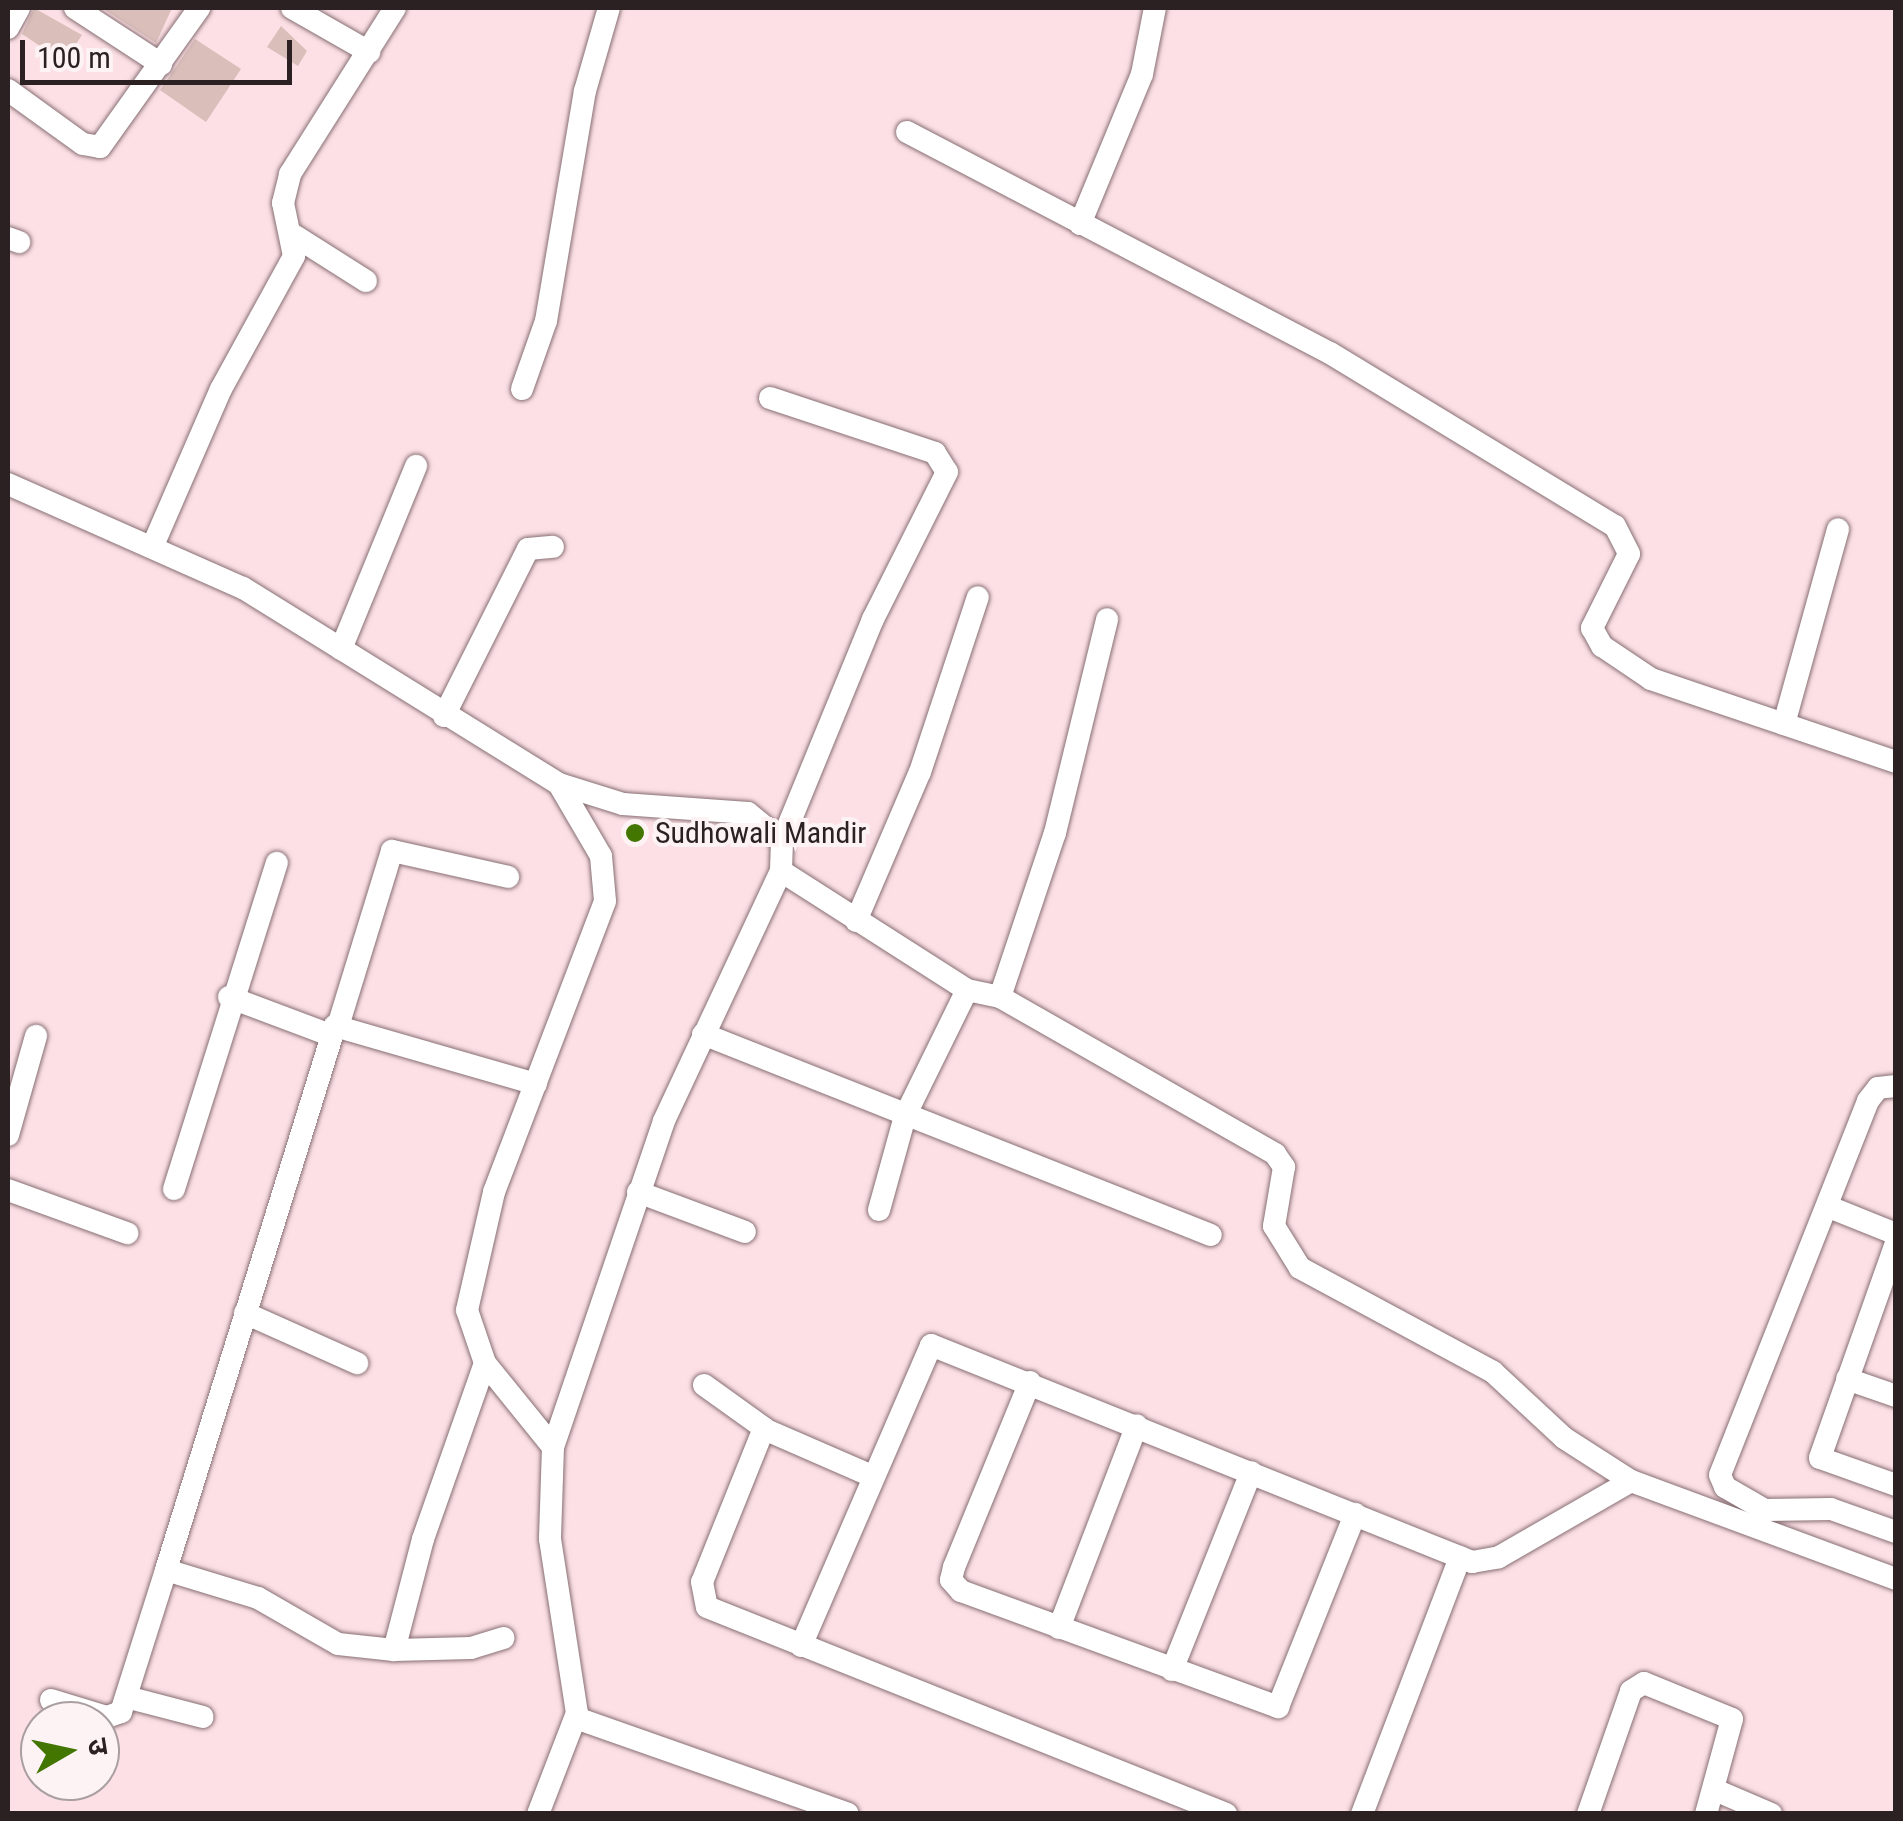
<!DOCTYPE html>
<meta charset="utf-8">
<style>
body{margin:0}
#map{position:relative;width:1903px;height:1821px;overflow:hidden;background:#fce0e5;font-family:"Roboto Condensed","Noto Sans Devanagari",sans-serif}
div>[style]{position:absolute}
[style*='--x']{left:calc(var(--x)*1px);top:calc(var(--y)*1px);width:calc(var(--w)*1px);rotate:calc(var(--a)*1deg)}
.building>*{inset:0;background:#d9beba}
.roads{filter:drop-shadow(0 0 2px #876f74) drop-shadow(0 0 2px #876f74)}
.minor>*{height:22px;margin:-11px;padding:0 11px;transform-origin:11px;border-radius:11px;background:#fff}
.dots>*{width:28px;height:28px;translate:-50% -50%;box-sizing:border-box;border:5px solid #fdf2f4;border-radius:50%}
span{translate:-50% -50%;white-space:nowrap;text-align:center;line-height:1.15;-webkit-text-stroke:8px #fdf2f4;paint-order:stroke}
.poi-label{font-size:30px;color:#2b2123}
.left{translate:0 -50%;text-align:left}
.frame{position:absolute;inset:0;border:10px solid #2b2123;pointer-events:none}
.north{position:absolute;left:20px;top:1701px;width:100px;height:100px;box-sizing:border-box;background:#fdf2f4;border:2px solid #a99ea0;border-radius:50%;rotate:81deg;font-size:28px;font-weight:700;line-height:40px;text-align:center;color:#2b2123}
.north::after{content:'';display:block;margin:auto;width:35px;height:45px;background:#427600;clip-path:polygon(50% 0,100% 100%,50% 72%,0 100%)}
.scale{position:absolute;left:20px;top:40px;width:272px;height:45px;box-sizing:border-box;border:5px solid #2b2123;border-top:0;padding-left:12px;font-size:30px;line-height:35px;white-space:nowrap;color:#2b2123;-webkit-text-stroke:8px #fdf2f4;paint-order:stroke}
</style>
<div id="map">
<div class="building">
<i style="clip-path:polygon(34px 8px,82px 35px,64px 62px,22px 34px)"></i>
<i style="clip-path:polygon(102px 8px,172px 8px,156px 43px)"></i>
<i style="clip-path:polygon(281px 26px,307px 51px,298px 66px,267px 47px)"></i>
<i style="clip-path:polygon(195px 39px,241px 69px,206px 122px,160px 90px)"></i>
</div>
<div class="roads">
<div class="minor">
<i style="--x:75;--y:8;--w:103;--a:33.1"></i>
<i style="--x:292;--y:8;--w:89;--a:29.7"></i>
<i style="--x:8;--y:28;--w:23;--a:-61"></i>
<i style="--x:8;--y:90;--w:92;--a:35.8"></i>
<i style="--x:83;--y:144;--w:17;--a:10"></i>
<i style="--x:100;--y:147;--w:171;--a:-54.5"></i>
<i style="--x:907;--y:132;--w:477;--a:27.6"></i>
<i style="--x:1330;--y:353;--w:333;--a:31.3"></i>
<i style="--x:1615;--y:526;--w:31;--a:63"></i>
<i style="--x:1629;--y:554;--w:83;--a:116.6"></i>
<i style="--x:1592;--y:628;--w:21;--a:61"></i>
<i style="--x:1602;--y:646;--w:59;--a:34"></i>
<i style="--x:1651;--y:679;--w:259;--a:18.7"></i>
<i style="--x:1080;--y:224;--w:162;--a:-67.5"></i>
<i style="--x:1142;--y:74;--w:67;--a:-78.9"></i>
<i style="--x:295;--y:236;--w:84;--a:32.4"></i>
<i style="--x:8;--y:238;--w:12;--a:20"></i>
<i style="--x:522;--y:389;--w:72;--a:-70.6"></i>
<i style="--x:546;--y:321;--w:233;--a:-80.4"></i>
<i style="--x:585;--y:91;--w:86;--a:-73.9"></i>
<i style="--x:770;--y:398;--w:174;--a:18.4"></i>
<i style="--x:935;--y:453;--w:22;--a:58"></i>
<i style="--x:947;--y:472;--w:165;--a:116.7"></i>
<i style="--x:873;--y:619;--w:240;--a:112.3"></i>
<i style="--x:8;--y:484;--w:257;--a:23.9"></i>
<i style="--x:243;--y:588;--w:372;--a:31.8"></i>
<i style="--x:559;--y:784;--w:67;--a:17.4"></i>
<i style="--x:623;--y:804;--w:125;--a:4.1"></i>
<i style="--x:748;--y:813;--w:44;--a:39.5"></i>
<i style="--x:782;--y:841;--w:30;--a:92"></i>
<i style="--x:781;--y:871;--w:276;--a:115.1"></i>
<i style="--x:664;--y:1121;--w:344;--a:108.8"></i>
<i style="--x:553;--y:1447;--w:92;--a:91.9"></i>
<i style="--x:550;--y:1539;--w:176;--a:81.2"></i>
<i style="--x:577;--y:1713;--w:108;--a:111.1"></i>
<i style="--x:154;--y:543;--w:168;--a:-66.5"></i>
<i style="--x:221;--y:389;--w:152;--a:-61.2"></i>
<i style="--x:294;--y:256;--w:54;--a:-101.7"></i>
<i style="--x:283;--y:203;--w:30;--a:-76"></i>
<i style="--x:290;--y:174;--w:196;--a:-57.7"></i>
<i style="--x:341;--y:649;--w:198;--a:-67.7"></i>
<i style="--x:444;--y:716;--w:187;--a:-63.3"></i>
<i style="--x:528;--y:549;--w:25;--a:-5"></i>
<i style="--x:1784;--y:724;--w:202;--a:-74.5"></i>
<i style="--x:781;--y:871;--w:221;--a:32.6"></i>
<i style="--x:967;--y:990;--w:34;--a:12"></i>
<i style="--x:1000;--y:997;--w:173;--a:-71.5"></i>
<i style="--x:1055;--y:833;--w:220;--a:-76.3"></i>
<i style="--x:856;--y:921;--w:162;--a:-66.8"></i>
<i style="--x:920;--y:772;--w:184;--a:-71.7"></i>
<i style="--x:229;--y:997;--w:108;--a:20.6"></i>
<i style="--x:1000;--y:997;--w:317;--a:29.7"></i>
<i style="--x:1275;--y:1154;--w:16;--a:55"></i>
<i style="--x:1284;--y:1167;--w:60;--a:99.6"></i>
<i style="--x:1274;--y:1226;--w:49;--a:58.2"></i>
<i style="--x:1300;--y:1268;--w:219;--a:28.3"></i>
<i style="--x:1493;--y:1372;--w:97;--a:42.9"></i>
<i style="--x:1564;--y:1438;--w:80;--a:32.7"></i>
<i style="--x:1631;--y:1481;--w:283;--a:20.3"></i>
<i style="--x:339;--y:1023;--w:180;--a:-72.9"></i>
<i style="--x:392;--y:851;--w:119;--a:12.6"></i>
<i style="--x:703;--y:1034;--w:546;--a:21.59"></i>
<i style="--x:1896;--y:1086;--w:18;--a:174"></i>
<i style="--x:1878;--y:1088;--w:16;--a:128"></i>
<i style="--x:1868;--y:1101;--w:402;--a:111.6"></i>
<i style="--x:1720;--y:1475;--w:13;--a:67"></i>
<i style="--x:1725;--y:1487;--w:46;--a:29.9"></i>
<i style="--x:1765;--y:1510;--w:66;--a:-0.9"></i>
<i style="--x:1831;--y:1509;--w:69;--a:19.5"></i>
<i style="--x:8;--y:1135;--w:103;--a:-74.2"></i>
<i style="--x:174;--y:1189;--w:342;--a:-72.5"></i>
<i style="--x:8;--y:1190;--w:127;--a:19.9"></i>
<i style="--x:638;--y:1192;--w:114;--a:20.5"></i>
<i style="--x:1829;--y:1207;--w:72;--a:21.9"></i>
<i style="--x:879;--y:1210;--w:98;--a:-74.5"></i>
<i style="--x:905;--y:1116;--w:140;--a:-63.8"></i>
<i style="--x:1896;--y:1243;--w:228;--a:109.5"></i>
<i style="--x:1820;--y:1458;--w:81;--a:19.6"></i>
<i style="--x:245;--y:1313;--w:123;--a:24.1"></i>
<i style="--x:485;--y:1363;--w:187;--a:109.4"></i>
<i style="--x:423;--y:1539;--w:115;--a:104.6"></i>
<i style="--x:394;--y:1650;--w:56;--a:-173.9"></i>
<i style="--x:338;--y:1644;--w:92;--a:-150.1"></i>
<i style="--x:258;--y:1598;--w:96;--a:-163.1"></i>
<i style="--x:166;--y:1570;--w:570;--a:-72.74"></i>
<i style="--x:335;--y:1026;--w:209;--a:16.1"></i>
<i style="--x:1847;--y:1379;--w:52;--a:19.1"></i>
<i style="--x:1030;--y:1382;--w:200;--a:112.3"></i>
<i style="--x:954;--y:1567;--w:13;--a:103"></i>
<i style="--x:951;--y:1580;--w:15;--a:48"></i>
<i style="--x:961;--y:1591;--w:338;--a:20.1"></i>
<i style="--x:1278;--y:1707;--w:208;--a:-68.2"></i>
<i style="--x:704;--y:1385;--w:74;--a:35.6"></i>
<i style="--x:764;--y:1428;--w:166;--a:111.9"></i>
<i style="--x:702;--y:1582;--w:25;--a:79"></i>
<i style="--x:707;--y:1607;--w:559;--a:21.74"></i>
<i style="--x:764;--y:1429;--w:118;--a:23.5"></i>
<i style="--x:553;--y:1447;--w:108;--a:-129"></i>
<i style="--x:485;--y:1363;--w:56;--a:-108.8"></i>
<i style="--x:467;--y:1310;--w:121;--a:-77.1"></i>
<i style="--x:494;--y:1192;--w:311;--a:-69.1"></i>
<i style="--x:605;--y:901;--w:45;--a:-95.1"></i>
<i style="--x:601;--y:856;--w:83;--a:-120.3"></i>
<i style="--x:1059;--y:1628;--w:217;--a:-69"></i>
<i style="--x:801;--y:1646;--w:328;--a:-66.6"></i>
<i style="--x:931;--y:1345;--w:583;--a:21.86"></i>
<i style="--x:1472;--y:1562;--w:27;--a:-10"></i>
<i style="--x:1499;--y:1557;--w:152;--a:-29.9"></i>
<i style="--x:394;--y:1650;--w:77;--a:-1.5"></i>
<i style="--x:471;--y:1648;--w:34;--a:-17"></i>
<i style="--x:1172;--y:1670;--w:213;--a:-68.2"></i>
<i style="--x:130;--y:1698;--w:75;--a:14.6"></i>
<i style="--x:51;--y:1700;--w:59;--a:16.9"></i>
<i style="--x:107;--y:1717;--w:15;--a:-20"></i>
<i style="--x:121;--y:1712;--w:149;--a:-72.4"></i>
<i style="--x:576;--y:1718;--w:288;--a:19.4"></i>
<i style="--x:1715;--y:1790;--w:61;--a:23.2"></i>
<i style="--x:1362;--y:1814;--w:275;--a:-69.1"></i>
<i style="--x:1588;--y:1814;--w:130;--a:-70.7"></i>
<i style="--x:1631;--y:1691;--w:15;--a:-32"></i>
<i style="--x:1644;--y:1683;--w:95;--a:22.2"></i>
<i style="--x:1732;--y:1719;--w:98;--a:105.3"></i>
</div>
</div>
<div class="dots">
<i style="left:635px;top:833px;background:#427600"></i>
</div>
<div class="poi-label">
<span class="left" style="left:655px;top:833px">Sudhowali Mandir</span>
</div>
<div class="frame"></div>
<div class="north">उ</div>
<div class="scale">100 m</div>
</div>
